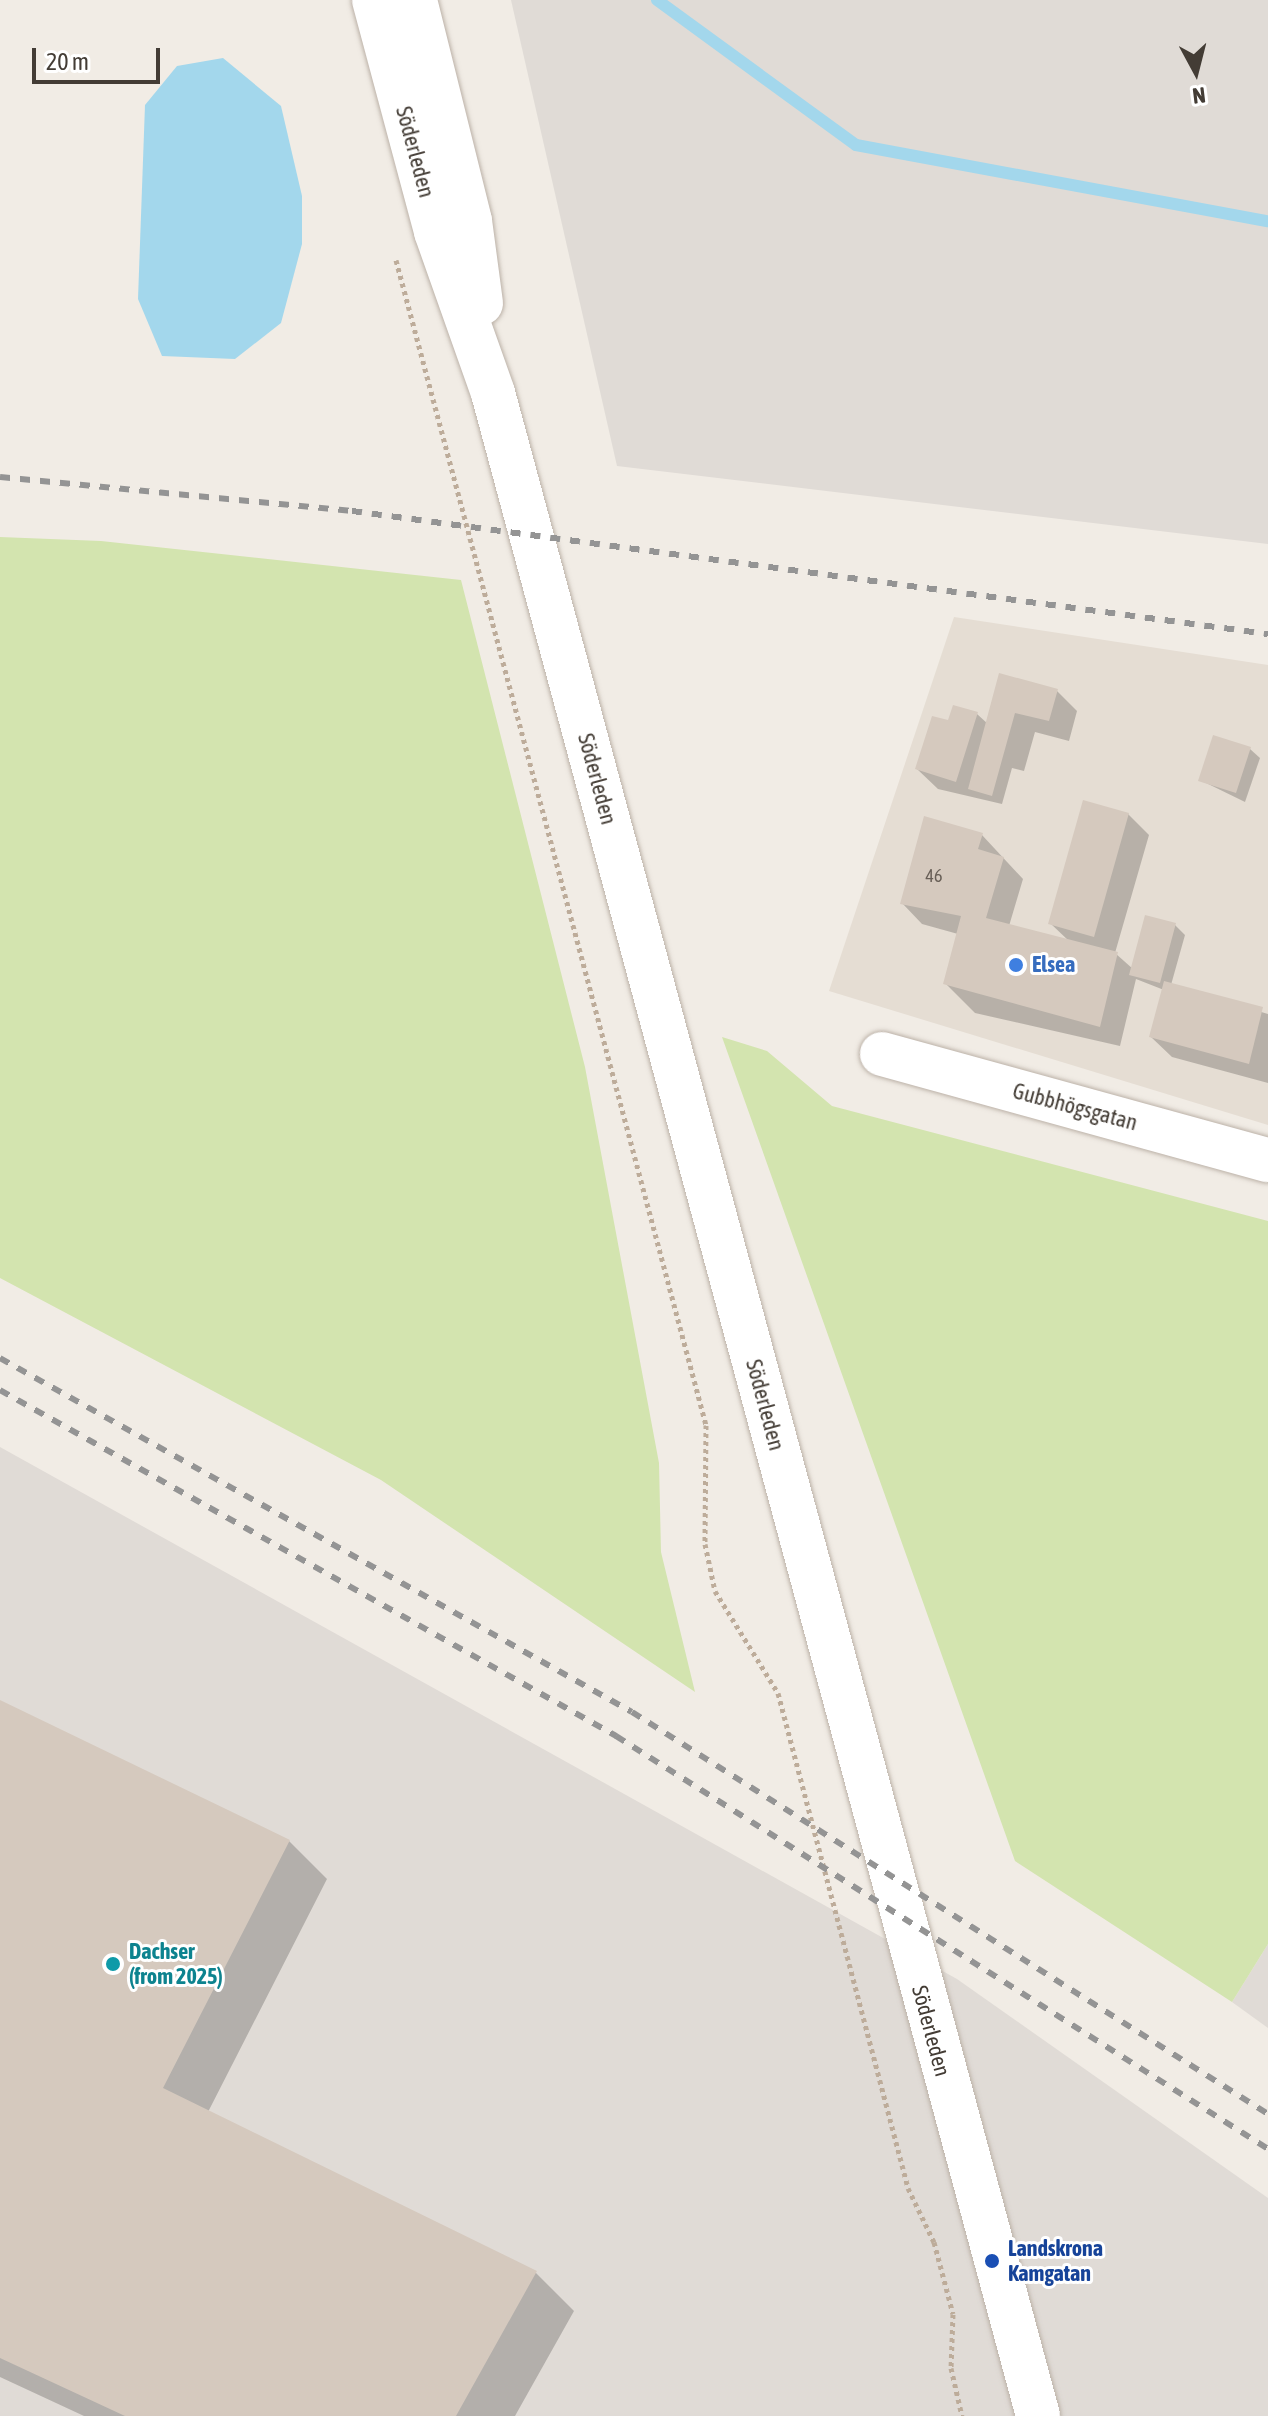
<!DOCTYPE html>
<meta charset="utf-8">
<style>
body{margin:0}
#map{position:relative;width:1268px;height:2416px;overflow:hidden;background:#f1ece5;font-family:"Asap Condensed",sans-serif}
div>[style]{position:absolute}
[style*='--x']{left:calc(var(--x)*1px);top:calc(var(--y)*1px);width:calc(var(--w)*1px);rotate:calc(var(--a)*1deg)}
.residential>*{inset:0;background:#e5ddd3}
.industrial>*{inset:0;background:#e0dbd6}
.green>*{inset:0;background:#d3e4af}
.water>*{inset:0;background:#a3d7ec}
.shadow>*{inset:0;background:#0003}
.stream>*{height:12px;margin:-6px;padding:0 6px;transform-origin:6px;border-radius:6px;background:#a3d7ec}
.building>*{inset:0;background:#d5c9be}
.path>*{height:5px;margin-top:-2.5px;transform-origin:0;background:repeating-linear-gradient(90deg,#bdac9a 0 4px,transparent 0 8px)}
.roads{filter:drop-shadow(0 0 2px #bcb2a8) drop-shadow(0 0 2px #bcb2a8)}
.minor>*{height:44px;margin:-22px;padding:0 22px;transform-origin:22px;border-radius:22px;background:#fff}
.tertiary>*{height:44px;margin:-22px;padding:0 22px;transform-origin:22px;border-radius:22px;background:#fff}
.rail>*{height:6px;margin-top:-3px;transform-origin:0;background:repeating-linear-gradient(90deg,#949494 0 10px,transparent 0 20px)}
.dots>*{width:22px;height:22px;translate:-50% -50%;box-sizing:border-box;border:4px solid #fff;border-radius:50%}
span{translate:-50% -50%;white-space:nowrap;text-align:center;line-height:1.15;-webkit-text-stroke:6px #fff;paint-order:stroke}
.number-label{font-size:18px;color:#685f57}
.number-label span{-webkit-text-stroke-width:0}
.street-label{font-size:22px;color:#433c35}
.shop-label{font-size:22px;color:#366cbe;font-weight:700}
.left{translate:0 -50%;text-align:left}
.culture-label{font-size:22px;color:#0d838f;font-weight:700}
.transit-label{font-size:22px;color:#164399;font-weight:700}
.north{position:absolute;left:1156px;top:32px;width:80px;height:80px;-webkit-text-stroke:6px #fff;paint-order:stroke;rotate:173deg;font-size:22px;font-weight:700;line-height:32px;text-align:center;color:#433c35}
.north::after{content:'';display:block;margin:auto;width:28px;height:36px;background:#433c35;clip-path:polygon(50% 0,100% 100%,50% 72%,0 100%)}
.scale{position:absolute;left:32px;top:48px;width:128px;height:36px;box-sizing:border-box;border:4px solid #433c35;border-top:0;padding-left:10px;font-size:24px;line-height:28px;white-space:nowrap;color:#433c35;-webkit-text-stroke:6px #fff;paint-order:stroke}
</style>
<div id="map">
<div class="residential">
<i style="clip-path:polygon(954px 617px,1268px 665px,1268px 1125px,829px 991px)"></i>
</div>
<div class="industrial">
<i style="clip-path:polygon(511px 0,1268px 0,1268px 544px,617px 466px)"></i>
<i style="clip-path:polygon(0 1447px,957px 1979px,1268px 2198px,1268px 2416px,0 2416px)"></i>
<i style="clip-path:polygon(1268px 1944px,1268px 2028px,1232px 2002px)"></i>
</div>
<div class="green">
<i style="clip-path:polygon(0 537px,101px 541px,461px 580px,585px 1067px,659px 1463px,661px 1552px,695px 1692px,381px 1480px,0 1278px)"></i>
<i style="clip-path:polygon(722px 1037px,767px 1051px,832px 1106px,1268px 1221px,1268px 1944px,1232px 2002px,1015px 1861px)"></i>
</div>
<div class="water">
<i style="clip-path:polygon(223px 58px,281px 106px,302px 196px,302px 244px,281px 323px,235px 359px,162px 356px,138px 299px,145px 105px,177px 66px)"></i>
</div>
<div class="shadow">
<i style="clip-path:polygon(1057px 691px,1077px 711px,1069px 741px,1035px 732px,1024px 771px,1012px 768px,1002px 804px,938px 789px,917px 769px,949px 723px,977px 714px,988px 724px)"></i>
<i style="clip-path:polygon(1250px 749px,1260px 758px,1245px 802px,1200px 780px)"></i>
<i style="clip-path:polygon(1128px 814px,1149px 835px,1115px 953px,1133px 969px,1175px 925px,1185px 935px,1171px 985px,1268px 1014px,1268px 1083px,1172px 1057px,1151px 1037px,1164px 990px,1136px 979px,1120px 1046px,975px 1013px,945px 983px,958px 934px,922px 924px,902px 903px,982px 835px,1023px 879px,1009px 926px,1071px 943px,1050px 923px)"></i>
<i style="clip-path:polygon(0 1703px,289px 1841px,327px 1879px,208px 2112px,536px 2273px,574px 2311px,515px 2416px,84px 2416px,0 2377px)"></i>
</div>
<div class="stream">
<i style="--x:657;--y:0;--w:246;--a:36.1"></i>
<i style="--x:856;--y:145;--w:419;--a:10.5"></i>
</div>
<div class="building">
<i style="clip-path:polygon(999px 673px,1058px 689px,1049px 721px,1015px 713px,992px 796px,968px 789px)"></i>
<i style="clip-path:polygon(953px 705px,978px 712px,956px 782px,915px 769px,932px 716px,948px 720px)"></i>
<i style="clip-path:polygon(1213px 735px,1251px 747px,1236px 793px,1198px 781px)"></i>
<i style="clip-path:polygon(1083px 800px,1129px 813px,1094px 937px,1048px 924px)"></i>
<i style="clip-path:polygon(924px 816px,983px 833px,978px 849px,1004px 857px,986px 918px,1118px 952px,1100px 1027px,943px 984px,961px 916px,900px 904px)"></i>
<i style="clip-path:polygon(1145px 915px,1176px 923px,1160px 983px,1129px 975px)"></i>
<i style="clip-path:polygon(1164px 981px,1263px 1007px,1249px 1064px,1149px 1037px)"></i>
<i style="clip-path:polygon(0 1700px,290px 1840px,163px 2088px,537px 2271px,456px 2416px,125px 2416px,0 2358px)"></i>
</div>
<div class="path">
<i style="--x:396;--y:260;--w:1206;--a:75.1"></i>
<i style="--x:706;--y:1425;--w:119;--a:90.5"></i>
<i style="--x:705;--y:1544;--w:48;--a:78"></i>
<i style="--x:715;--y:1591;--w:120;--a:58.3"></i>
<i style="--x:778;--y:1693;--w:512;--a:75.28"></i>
<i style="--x:908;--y:2188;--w:60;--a:64.3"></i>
<i style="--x:934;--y:2242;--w:74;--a:75.2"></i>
<i style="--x:953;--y:2314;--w:54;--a:92.1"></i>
<i style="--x:951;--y:2368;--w:49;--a:77.1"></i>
</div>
<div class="roads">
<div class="minor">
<i style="--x:882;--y:1054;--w:400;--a:15.4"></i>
</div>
<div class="tertiary">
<i style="--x:374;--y:0;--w:240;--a:75"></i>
<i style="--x:436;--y:232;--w:171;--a:70.5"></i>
<i style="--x:493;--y:393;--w:2095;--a:74.92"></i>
<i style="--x:415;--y:0;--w:228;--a:76"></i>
<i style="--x:470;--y:221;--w:83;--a:82.4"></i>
</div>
</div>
<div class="rail">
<i style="--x:0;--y:477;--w:354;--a:5.5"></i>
<i style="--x:352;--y:511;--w:924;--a:7.65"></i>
<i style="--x:0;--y:1358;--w:724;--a:29.25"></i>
<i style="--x:632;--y:1712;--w:752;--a:32.3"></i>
<i style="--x:0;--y:1390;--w:707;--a:29.32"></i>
<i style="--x:616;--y:1736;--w:772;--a:32.35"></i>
</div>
<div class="dots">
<i style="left:1016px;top:965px;background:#3f7fe0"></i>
<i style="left:113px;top:1964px;background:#0f9aa8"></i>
<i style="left:992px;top:2261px;background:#1a4fb4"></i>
</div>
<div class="number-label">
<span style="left:934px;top:876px">46</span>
</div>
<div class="street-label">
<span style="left:415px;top:152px;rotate:75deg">Söderleden</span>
<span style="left:597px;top:779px;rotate:75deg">Söderleden</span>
<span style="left:1075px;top:1107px;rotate:15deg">Gubbhögsgatan</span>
<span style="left:765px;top:1405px;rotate:75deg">Söderleden</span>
<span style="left:931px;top:2031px;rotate:75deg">Söderleden</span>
</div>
<div class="shop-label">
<span class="left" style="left:1032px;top:965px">Elsea</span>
</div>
<div class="culture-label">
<span class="left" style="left:129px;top:1964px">Dachser<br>(from 2025)</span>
</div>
<div class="transit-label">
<span class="left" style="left:1008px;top:2261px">Landskrona<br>Kamgatan</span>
</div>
<div class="north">N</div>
<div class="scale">20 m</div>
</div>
